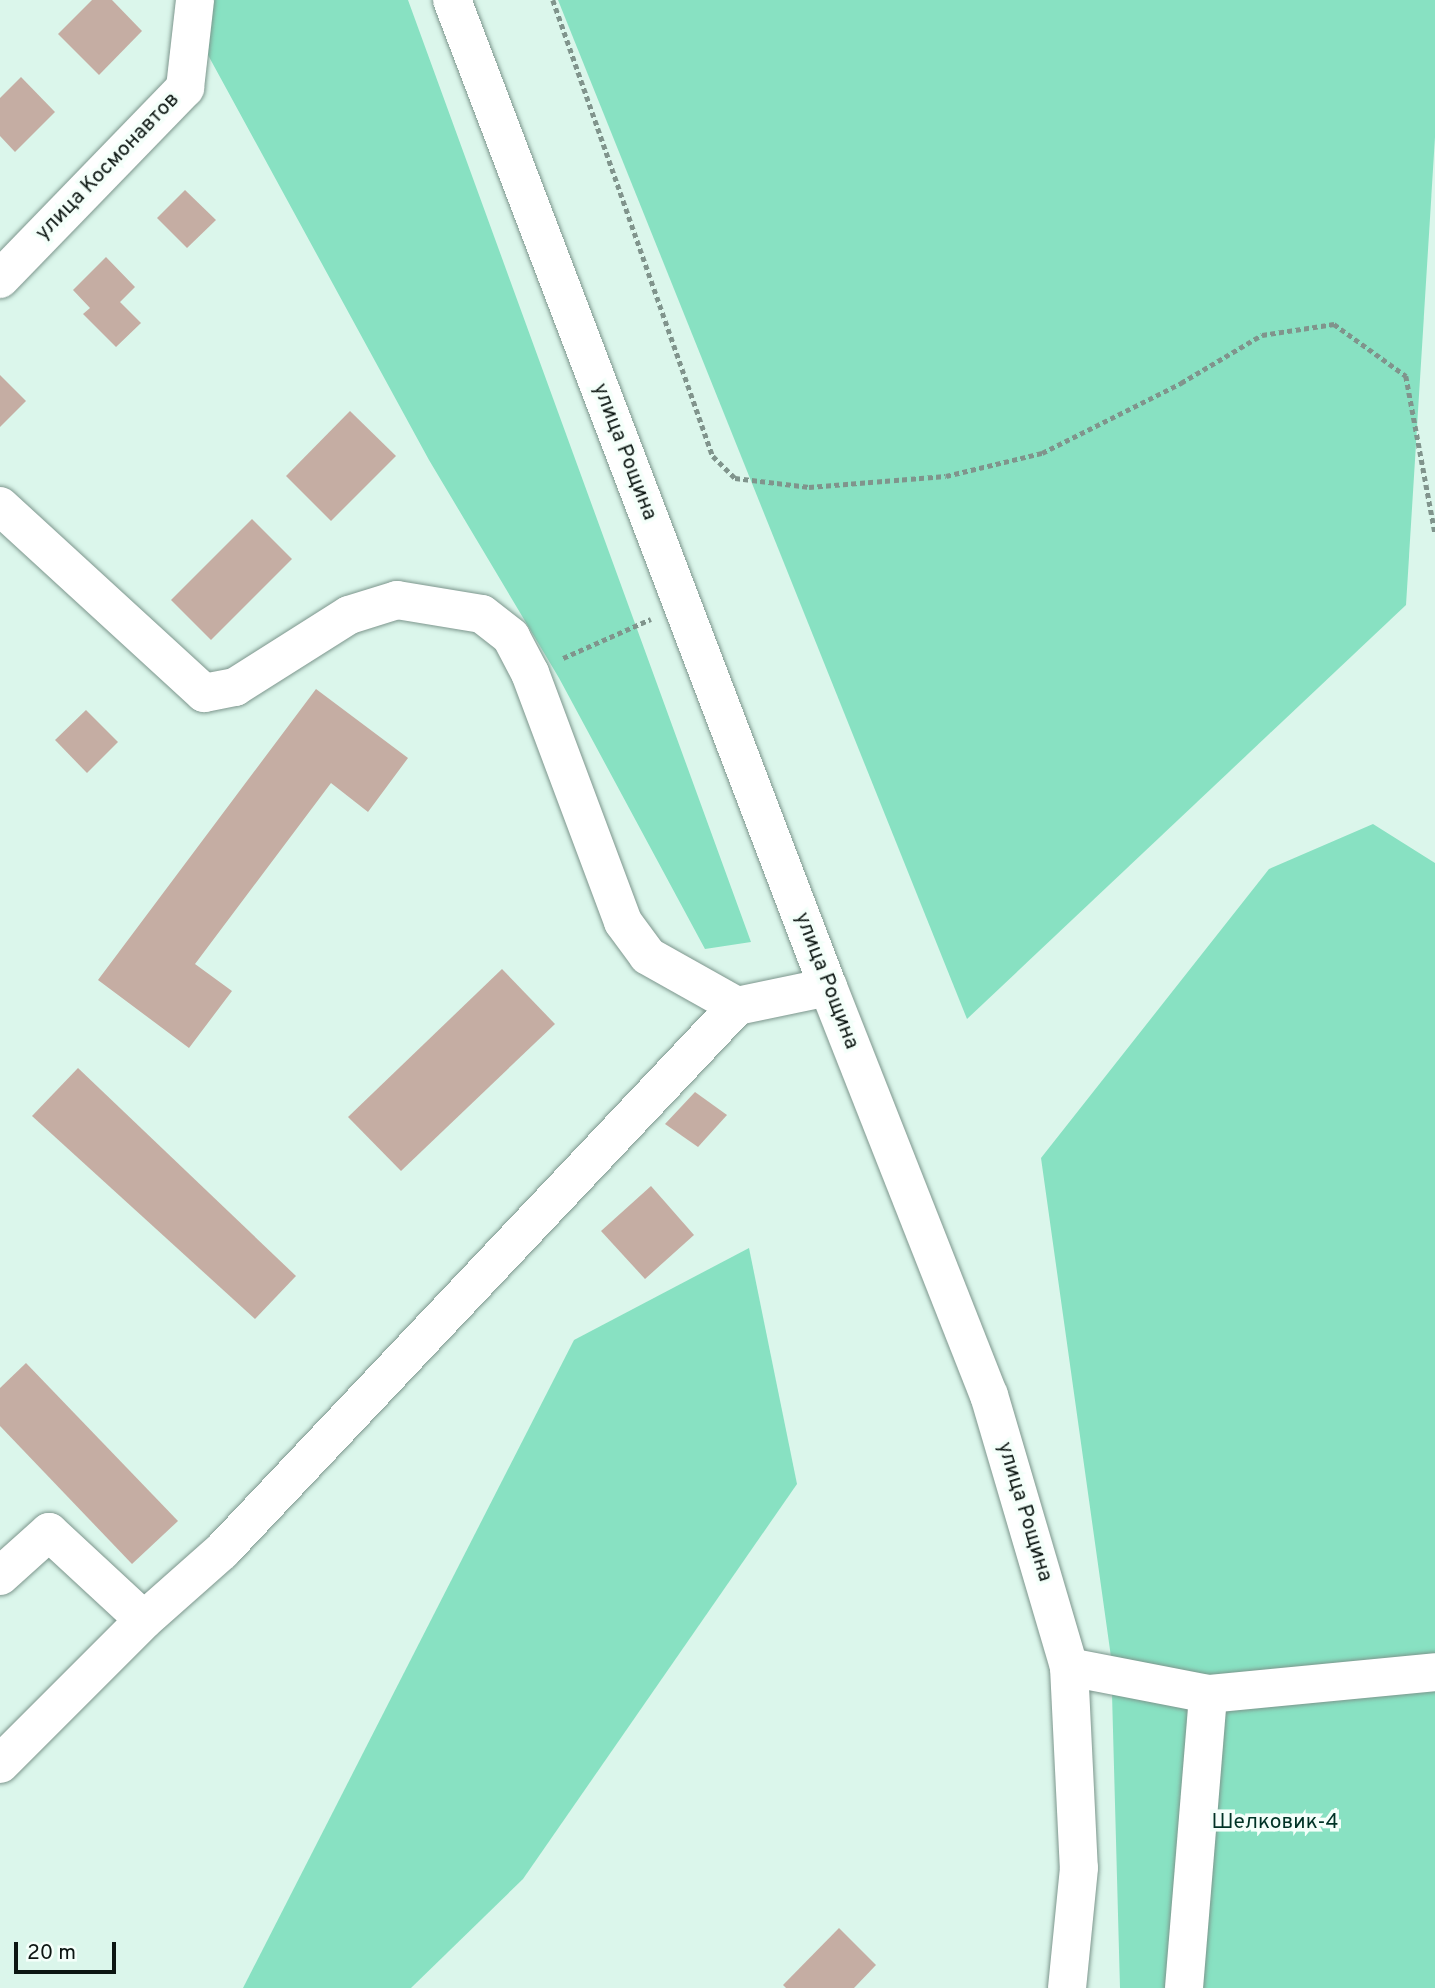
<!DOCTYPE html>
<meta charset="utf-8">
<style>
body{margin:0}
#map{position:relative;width:1435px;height:1988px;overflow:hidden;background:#dbf6eb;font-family:Overpass,sans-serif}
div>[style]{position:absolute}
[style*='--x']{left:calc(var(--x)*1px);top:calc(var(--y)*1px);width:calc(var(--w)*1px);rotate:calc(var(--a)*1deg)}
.green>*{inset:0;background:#88e1c2}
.building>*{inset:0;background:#c5ada3}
.path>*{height:4.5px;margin-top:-2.25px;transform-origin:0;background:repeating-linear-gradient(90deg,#80948c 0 5px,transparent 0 8.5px)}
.roads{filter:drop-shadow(0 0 2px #7d968d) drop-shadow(0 0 2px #7d968d)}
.minor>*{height:38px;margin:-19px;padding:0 19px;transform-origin:19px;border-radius:19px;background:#fff}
span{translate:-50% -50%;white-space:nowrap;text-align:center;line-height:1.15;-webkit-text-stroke:7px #f4fffa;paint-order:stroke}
.street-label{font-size:21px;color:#0c1612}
.park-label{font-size:21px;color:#003326}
.scale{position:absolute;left:14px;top:1942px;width:102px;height:32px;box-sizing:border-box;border:4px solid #0c1612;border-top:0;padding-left:9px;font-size:21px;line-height:24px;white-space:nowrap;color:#0c1612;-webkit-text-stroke:5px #f4fffa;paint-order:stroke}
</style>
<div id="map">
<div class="green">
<i style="clip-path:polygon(178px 0,408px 0,751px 942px,705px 949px,559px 678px,429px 460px)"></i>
<i style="clip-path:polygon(558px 0,1435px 0,1435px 137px,1406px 605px,967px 1019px)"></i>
<i style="clip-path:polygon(1373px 824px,1435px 863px,1435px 1988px,1120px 1988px,1111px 1657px,1041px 1158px,1269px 869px)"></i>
<i style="clip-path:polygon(749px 1248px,797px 1484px,523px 1879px,411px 1988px,243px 1988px,574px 1340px)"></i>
</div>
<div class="building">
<i style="clip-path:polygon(92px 0,112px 0,142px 31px,99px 75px,58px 34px)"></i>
<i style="clip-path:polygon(21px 77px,55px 112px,15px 152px,0 136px,0 98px)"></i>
<i style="clip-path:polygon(185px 190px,216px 220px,187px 248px,157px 218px)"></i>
<i style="clip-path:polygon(106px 257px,135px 287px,120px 302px,141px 323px,116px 347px,83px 314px,90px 308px,73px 290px)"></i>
<i style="clip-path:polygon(0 375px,26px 401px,0 427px)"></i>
<i style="clip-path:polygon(350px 411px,396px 456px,331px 521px,286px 476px)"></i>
<i style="clip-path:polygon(252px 519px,292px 559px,211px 640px,171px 600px)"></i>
<i style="clip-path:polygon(316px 689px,408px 758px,368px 812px,331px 783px,195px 964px,232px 991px,189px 1048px,98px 980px)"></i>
<i style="clip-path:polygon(86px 710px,118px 742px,87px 773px,55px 740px)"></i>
<i style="clip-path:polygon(502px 969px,555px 1024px,401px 1171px,348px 1117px)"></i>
<i style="clip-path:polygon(78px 1068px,296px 1276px,255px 1319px,32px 1116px)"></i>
<i style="clip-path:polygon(695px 1092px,727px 1115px,698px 1147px,665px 1124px)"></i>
<i style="clip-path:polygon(651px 1186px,694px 1235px,645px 1279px,601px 1231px)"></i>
<i style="clip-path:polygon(26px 1363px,178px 1521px,132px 1564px,0 1426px,0 1388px)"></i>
<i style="clip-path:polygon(839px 1928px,876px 1965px,854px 1988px,786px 1988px,783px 1985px)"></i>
</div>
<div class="path">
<i style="--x:553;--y:0;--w:483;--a:70.7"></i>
<i style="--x:713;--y:456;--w:31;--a:45"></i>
<i style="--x:735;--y:478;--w:75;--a:6.9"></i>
<i style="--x:809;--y:487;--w:137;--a:-4.6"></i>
<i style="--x:946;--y:476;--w:99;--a:-13.5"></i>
<i style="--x:1042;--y:453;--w:156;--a:-26.7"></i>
<i style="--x:1181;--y:383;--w:94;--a:-30.7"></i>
<i style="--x:1262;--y:335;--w:73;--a:-8.7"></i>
<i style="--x:1334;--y:324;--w:89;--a:35.8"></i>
<i style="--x:1406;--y:376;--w:159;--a:79.5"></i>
<i style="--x:563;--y:658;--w:96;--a:-23.9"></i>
</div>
<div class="roads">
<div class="minor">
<i style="--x:452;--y:0;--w:1056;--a:69.15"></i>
<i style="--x:828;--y:987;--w:439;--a:68.5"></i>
<i style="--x:989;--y:1395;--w:284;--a:73.6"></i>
<i style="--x:1069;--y:1667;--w:201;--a:87.2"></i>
<i style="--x:1079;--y:1868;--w:121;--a:95.7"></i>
<i style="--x:0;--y:279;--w:266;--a:-45.9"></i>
<i style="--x:185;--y:88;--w:89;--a:-83.5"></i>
<i style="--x:0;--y:506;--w:277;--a:42.5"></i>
<i style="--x:204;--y:693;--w:32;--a:-11"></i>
<i style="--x:235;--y:687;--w:135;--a:-32.3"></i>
<i style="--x:349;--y:615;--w:50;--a:-17.4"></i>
<i style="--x:397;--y:600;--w:86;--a:9.4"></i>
<i style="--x:482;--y:614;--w:37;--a:38"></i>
<i style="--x:511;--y:637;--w:41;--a:62.2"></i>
<i style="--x:530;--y:673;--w:266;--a:69.5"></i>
<i style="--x:623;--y:922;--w:42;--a:53.7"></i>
<i style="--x:648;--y:956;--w:102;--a:29.3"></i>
<i style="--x:0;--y:1576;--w:66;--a:-41.9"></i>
<i style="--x:49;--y:1532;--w:129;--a:42.8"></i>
<i style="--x:1069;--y:1667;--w:142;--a:11"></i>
<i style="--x:0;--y:1764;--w:204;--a:-45"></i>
<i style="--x:144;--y:1620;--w:104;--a:-41.5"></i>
<i style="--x:222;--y:1551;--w:750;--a:-46.62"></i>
<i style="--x:737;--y:1006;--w:93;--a:-11.8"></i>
<i style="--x:1184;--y:1988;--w:295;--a:-85.3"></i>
<i style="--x:1208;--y:1694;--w:228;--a:-5.5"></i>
</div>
</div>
<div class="street-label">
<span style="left:108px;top:167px;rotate:-46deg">улица Космонавтов</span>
<span style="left:624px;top:452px;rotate:69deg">улица Рощина</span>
<span style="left:826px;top:981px;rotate:69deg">улица Рощина</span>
<span style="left:1024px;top:1512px;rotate:73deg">улица Рощина</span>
</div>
<div class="park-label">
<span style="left:1275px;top:1823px">Шелковик-4</span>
</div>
<div class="scale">20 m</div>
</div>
